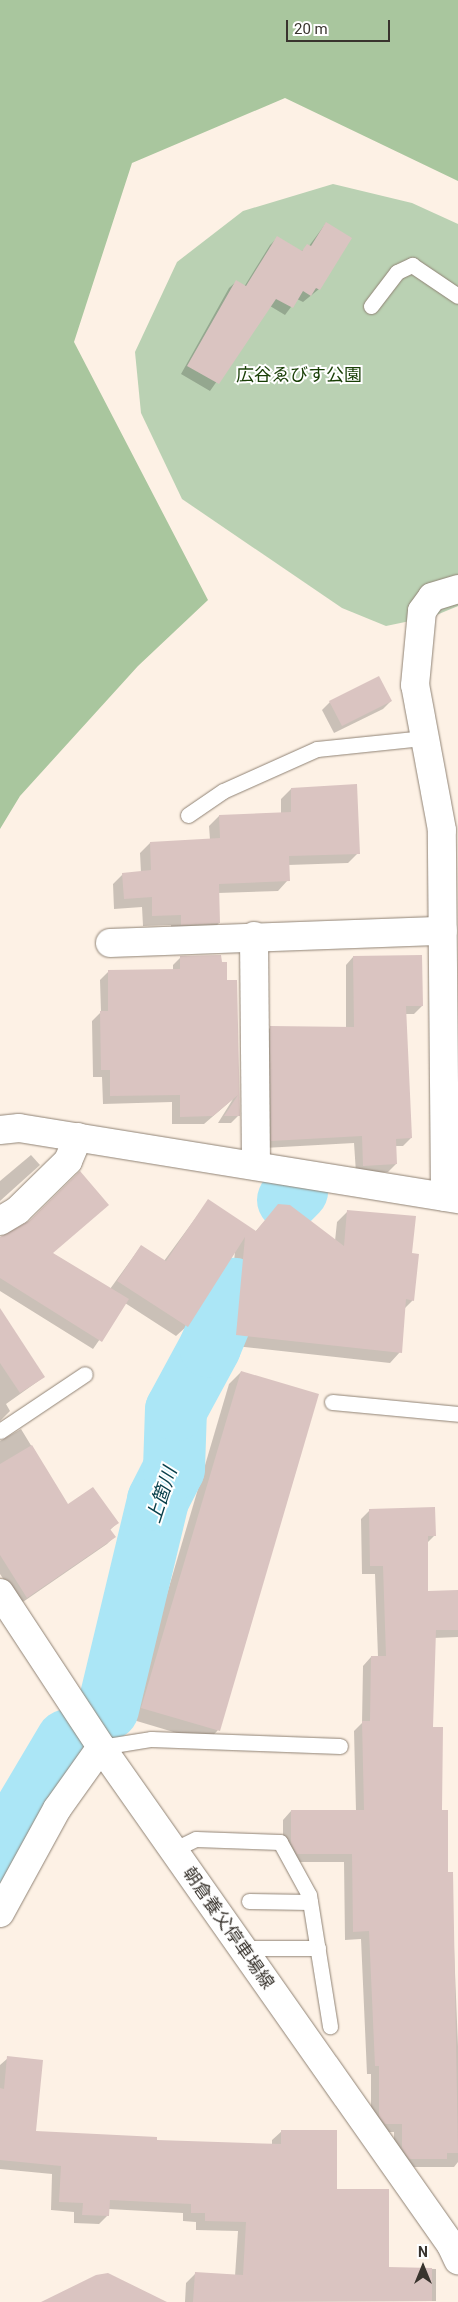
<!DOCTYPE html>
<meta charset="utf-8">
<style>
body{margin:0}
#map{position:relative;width:458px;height:2302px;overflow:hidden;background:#fdf1e5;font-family:Roboto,"Noto Sans JP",sans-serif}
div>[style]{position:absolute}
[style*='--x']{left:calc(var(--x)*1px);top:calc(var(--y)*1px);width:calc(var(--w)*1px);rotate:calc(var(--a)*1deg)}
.green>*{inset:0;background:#bad1b3}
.forest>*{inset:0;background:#a9c69e}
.shadow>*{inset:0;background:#0003}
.river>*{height:62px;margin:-31px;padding:0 31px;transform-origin:31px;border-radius:31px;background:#abe6f6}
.building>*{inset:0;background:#dac4c1}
.roads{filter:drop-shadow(0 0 1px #908375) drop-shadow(0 0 1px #908375)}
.lane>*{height:15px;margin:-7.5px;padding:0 7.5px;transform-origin:7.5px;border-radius:7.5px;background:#fff}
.street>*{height:28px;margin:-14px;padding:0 14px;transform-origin:14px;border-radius:14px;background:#fff}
.secondary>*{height:28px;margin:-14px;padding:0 14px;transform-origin:14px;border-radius:14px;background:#fff}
span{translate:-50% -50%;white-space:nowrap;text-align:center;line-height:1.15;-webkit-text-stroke:4px #fff;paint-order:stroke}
.park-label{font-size:18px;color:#183e05}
.street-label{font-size:18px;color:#39342e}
.water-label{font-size:19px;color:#0a414c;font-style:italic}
.north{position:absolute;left:398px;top:2242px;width:50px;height:50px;-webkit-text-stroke:4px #fff;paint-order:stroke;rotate:0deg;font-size:14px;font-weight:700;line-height:20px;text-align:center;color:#39342e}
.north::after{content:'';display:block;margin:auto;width:18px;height:22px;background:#39342e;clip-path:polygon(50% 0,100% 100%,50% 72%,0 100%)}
.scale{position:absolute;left:286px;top:20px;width:104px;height:22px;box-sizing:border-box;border:2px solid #39342e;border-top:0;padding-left:6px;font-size:15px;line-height:18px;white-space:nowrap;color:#39342e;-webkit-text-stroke:4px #fff;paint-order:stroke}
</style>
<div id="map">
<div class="green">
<i style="clip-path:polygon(333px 184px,412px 203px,458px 224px,458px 606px,434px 616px,386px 626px,342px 608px,182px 499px,141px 413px,135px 352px,177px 262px,243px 211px)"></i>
</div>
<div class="forest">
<i style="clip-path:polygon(0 0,458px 0,458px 181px,285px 98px,132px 163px,74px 342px,208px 600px,138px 666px,20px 796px,0 829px)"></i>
</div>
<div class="shadow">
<i style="clip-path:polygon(326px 223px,319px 289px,303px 302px,297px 299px,285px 315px,270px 306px,210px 391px,181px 374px,229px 288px,237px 281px,244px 287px,270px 245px,277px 238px,300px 252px,309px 246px)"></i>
<i style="clip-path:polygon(391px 701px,383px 709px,334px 733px,322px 710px,330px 702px)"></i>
<i style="clip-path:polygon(291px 789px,358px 853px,348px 863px,288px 865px,288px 880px,278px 891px,218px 893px,219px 923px,209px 933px,171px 934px,171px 925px,143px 926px,142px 907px,114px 909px,113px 884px,123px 874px,141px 873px,140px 853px,150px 843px,210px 840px,209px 826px,219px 816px,281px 814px,281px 799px)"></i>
<i style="clip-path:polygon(181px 957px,225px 981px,235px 981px,239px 1115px,231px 1123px,218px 1123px,233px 1099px,204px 1124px,172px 1124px,172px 1102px,103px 1104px,102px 1077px,93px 1077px,92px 1021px,101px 1012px,100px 980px,108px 972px,173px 970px,173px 965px)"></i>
<i style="clip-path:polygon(353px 957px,422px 1006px,414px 1014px,405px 1014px,411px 1138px,403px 1146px,395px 1146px,396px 1164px,388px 1172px,356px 1173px,354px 1143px,264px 1148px,263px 1035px,271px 1027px,346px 1028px,346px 965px)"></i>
<i style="clip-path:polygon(31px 1155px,40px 1165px,0 1201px,0 1181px)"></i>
<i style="clip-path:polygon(208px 1201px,255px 1232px,279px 1205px,335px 1241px,337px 1222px,348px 1211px,411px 1254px,413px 1300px,404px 1309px,400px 1352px,390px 1363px,226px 1345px,235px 1251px,187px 1326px,176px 1336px,125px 1303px,93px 1349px,0 1291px,0 1238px,52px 1253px,110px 1289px,141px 1246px,164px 1261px)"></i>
<i style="clip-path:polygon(0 1311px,44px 1377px,6px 1404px,10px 1411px,0 1421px)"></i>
<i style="clip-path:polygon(241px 1372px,218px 1730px,207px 1742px,130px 1719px,229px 1384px)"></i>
<i style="clip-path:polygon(21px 1429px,68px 1506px,117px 1523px,109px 1531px,114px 1537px,107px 1544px,20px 1604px,0 1574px,0 1441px)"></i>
<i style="clip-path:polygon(370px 1510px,434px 1536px,427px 1543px,427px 1592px,458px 1591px,458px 1637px,434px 1638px,432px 1728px,447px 1874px,451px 1873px,458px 2046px,458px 2162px,454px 2167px,401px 2167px,394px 2157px,394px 2132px,376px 2132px,371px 2125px,371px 2074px,367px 2074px,361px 1939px,345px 1940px,344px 1862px,289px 1862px,283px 1852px,283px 1820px,291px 1811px,356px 1811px,354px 1731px,362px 1723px,363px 1666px,371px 1657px,378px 1657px,375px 1574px,362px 1574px,361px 1519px)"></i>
<i style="clip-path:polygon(8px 2058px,35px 2132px,155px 2142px,272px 2145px,272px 2140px,282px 2131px,336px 2190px,388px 2268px,436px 2269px,436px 2301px,185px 2302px,186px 2283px,195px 2274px,235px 2276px,238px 2231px,196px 2230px,196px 2222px,183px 2221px,183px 2213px,108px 2209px,108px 2215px,99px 2224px,74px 2223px,74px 2212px,51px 2210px,52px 2174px,0 2169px,0 2065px)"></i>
</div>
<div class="river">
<i style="--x:288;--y:1200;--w:13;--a:-45"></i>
<i style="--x:108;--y:1709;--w:215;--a:-76.5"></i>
<i style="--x:158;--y:1500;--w:35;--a:-63"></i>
<i style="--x:174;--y:1469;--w:59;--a:-88.1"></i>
<i style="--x:176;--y:1410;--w:72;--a:-61.6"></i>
<i style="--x:210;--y:1347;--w:63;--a:-67.5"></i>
<i style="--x:0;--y:1853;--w:131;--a:-59.3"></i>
</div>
<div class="building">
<i style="clip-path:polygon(326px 222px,352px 238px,320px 290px,316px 288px,311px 296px,303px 291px,293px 308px,276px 299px,219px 384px,187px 366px,236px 280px,246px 286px,277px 236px,302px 251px,307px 244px,311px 246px)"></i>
<i style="clip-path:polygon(379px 676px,392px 701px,342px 726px,329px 701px)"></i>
<i style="clip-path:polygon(357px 784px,360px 854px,289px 856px,290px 881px,219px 884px,220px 923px,181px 925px,181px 915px,152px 916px,152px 897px,124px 899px,122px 873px,151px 870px,150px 842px,220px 838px,219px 815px,291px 812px,291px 788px)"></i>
<i style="clip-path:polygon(221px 955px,222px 962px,227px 962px,227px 980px,237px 980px,240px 1116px,224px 1116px,238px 1095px,213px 1116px,180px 1117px,180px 1095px,110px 1096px,110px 1070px,101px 1070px,100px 1011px,108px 1011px,108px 970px,180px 969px,180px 956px)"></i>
<i style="clip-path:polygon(422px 955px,423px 1006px,406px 1006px,412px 1138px,396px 1139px,397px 1164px,363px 1166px,362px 1136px,271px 1141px,270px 1026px,354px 1027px,353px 956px)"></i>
<i style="clip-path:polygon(80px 1171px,109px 1205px,53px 1253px,129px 1299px,102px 1342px,0 1278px,0 1237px,29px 1221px)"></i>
<i style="clip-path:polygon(208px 1199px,256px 1231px,278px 1204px,290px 1205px,344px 1246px,347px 1210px,416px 1216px,412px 1253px,419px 1254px,414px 1301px,406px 1299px,402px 1353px,236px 1335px,245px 1237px,188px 1327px,117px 1281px,141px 1245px,166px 1261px)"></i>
<i style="clip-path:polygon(0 1308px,45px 1377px,20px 1393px,0 1363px)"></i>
<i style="clip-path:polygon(241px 1371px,319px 1394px,220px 1731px,141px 1708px)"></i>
<i style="clip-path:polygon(32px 1445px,68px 1504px,93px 1487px,119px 1523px,110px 1529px,116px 1537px,27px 1598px,0 1555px,0 1464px)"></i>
<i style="clip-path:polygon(435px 1507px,436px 1536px,428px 1536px,428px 1591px,458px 1590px,458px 1630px,436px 1630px,433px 1727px,443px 1727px,442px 1810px,448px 1810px,448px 1872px,453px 1872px,458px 2153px,447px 2153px,447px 2159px,409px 2159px,402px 2148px,402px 2124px,385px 2124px,379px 2116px,379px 2066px,375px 2066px,369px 1931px,353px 1932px,352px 1854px,297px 1854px,291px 1843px,291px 1810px,364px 1810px,362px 1721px,370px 1721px,371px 1656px,386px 1656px,383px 1566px,370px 1566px,369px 1509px)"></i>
<i style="clip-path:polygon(7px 2056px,43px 2060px,36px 2131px,157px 2137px,157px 2140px,281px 2144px,281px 2130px,337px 2130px,337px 2189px,389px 2189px,389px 2267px,432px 2268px,432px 2301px,193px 2302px,195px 2272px,243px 2275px,246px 2222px,205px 2221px,205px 2213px,191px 2213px,191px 2204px,110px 2200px,109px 2216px,82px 2215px,83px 2203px,59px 2202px,61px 2166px,0 2160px,0 2088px,4px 2089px)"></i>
<i style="clip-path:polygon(108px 2273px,167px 2302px,41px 2302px,96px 2275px)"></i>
</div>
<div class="roads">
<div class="lane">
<i style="--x:371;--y:306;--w:43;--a:-52.6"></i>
<i style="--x:397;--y:272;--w:17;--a:-25"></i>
<i style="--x:412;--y:265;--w:55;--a:34"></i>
<i style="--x:188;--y:815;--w:42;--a:-34.4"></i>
<i style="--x:223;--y:791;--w:103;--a:-24.1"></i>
<i style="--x:317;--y:749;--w:108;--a:-5.9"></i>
<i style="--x:332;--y:1402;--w:127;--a:5.4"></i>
<i style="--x:0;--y:1431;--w:102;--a:-33.8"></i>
<i style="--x:101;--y:1747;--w:51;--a:-9.1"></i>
<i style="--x:151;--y:1739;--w:189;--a:2.1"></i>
<i style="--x:173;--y:1850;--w:25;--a:-26"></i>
<i style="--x:196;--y:1839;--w:84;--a:2"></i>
<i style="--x:280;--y:1842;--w:60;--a:61.3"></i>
<i style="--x:309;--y:1895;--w:133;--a:80.9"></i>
<i style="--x:249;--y:1901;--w:61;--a:0.9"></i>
<i style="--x:242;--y:1948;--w:76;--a:0"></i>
</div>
<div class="street">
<i style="--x:254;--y:936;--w:230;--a:89.5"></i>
<i style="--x:110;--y:943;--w:333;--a:-2.1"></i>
<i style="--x:0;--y:1130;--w:19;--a:-6"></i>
<i style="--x:19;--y:1128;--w:445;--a:9.2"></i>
<i style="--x:445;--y:1197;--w:367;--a:-90.5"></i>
<i style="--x:442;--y:830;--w:147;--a:-100.5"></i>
<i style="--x:415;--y:685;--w:74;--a:-84.6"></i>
<i style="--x:422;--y:611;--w:17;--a:-54"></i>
<i style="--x:432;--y:597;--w:27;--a:-17"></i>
<i style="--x:0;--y:1221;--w:21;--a:-31"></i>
<i style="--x:18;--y:1210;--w:70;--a:-44.4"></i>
<i style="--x:68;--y:1161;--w:26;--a:-67"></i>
<i style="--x:0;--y:1913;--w:119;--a:-61.3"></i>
<i style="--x:57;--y:1809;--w:76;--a:-54.6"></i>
</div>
<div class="secondary">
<i style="--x:0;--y:1593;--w:184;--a:56.7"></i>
<i style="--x:101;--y:1747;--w:609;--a:54.9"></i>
<i style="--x:451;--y:2245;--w:17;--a:65"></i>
</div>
</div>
<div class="park-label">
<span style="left:299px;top:375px">広谷ゑびす公園</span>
</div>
<div class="street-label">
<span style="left:228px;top:1928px;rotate:55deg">朝倉養父停車場線</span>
</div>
<div class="water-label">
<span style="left:162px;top:1495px;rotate:-72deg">上箇川</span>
</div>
<div class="north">N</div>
<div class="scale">20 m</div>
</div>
